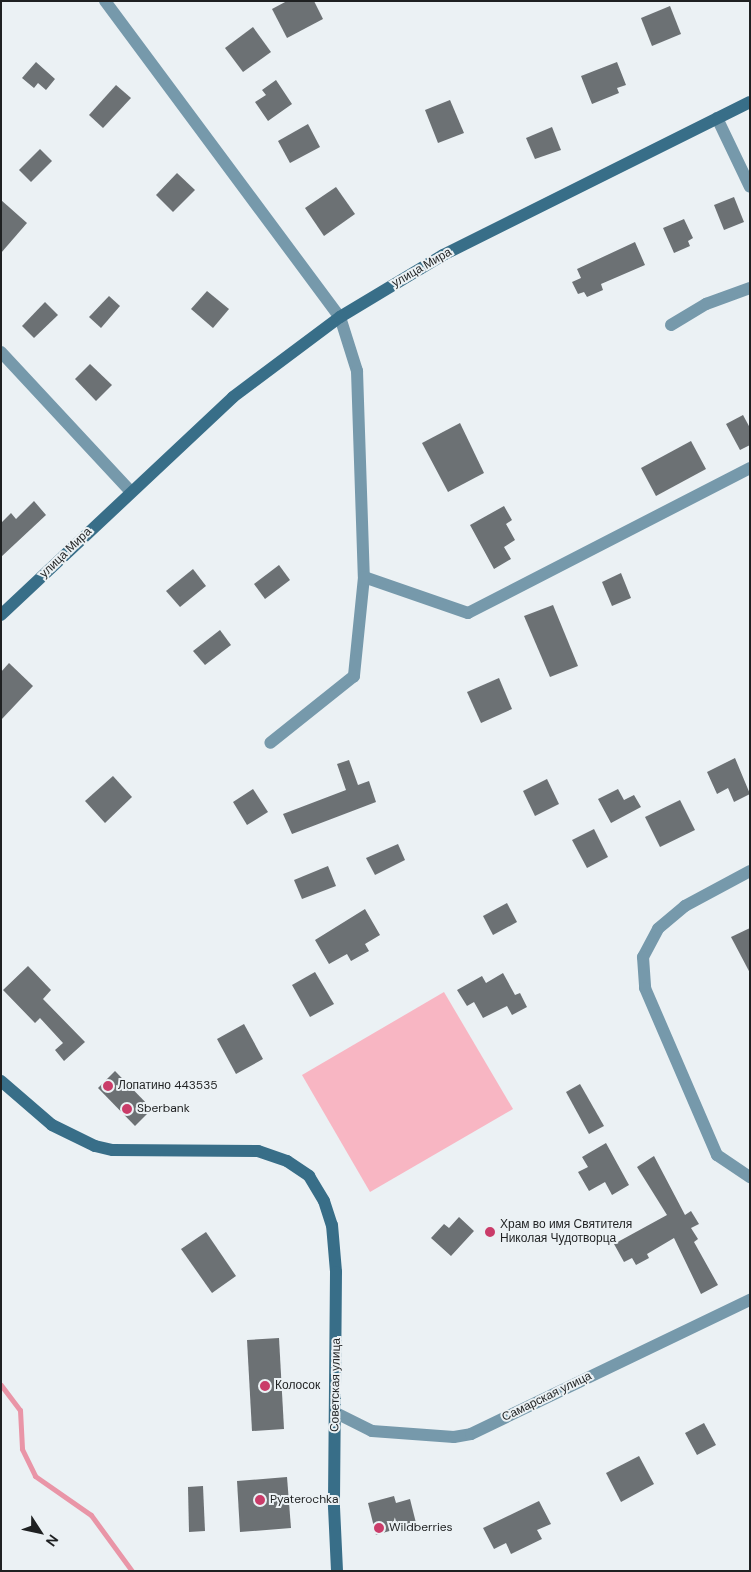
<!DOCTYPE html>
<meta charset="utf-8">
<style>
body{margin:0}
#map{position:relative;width:751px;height:1572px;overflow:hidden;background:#ebf1f4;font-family:"DM Sans",sans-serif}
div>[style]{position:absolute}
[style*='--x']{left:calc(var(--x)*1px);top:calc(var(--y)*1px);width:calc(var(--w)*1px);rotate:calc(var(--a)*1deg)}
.green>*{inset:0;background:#f8b6c3}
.stream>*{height:5px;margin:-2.5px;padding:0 2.5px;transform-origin:2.5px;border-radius:2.5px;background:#e995a7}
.building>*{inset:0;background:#6c7174}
.street>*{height:12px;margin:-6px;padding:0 6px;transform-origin:6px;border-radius:6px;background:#7699ab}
.secondary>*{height:12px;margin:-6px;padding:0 6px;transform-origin:6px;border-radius:6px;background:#386e88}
.dots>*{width:14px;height:14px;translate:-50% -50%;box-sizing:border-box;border:2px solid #ebf1f4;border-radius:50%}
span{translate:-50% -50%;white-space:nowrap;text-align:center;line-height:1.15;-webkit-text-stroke:4px #ebf1f4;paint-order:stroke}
.street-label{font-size:12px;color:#1f2122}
.poi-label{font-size:12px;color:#1f2122}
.left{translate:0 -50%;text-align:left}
.frame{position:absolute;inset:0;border:2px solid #1f2122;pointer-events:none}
.north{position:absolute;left:15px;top:1507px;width:50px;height:50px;-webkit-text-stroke:4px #ebf1f4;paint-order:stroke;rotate:125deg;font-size:14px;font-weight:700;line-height:20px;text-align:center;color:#1f2122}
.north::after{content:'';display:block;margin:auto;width:18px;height:22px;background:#1f2122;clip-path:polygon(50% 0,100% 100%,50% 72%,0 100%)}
</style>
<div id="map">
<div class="green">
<i style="clip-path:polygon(444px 992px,513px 1109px,370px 1192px,302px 1075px)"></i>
</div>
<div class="stream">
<i style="--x:1;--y:1385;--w:31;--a:53"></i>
<i style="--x:20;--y:1410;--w:39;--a:87"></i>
<i style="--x:22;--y:1449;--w:30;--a:64"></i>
<i style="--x:35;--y:1476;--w:68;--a:34.9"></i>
<i style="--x:91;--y:1515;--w:69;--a:53.8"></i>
</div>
<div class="building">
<i style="clip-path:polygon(287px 1px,314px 1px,323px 19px,287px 38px,272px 9px)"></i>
<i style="clip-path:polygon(670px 6px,681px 34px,652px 46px,641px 18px)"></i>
<i style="clip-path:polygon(253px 27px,271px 52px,243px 72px,225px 48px)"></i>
<i style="clip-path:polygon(36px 62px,55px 79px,46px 90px,38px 83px,34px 88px,22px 78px)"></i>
<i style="clip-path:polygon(617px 62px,626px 85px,617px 88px,619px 93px,592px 104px,581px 76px)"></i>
<i style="clip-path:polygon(276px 80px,292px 104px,268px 121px,255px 102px,266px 95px,262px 90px)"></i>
<i style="clip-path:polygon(116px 85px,131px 98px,103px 128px,89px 115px)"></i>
<i style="clip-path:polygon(450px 100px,464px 133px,438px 143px,425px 110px)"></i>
<i style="clip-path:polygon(308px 124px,320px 147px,290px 163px,278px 141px)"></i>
<i style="clip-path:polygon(552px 127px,561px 150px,535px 159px,526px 138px)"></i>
<i style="clip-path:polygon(40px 149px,52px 161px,31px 182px,19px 170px)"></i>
<i style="clip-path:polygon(177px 173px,195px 190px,173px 212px,156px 195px)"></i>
<i style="clip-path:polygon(336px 187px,355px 214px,324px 236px,305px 208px)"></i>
<i style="clip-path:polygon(734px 197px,744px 222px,724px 230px,714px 205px)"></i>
<i style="clip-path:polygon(1px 200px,27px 223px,1px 253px)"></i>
<i style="clip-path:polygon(684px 219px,693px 238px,688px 241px,690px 246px,674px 253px,663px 228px)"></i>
<i style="clip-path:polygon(635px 242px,645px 265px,601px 284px,603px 290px,587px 297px,584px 292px,578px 294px,572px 282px,581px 278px,577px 269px)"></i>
<i style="clip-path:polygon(207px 291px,229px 309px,213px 328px,191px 309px)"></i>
<i style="clip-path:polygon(109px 296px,120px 306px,101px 328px,89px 317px)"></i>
<i style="clip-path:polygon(45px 302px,58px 315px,34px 338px,22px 326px)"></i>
<i style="clip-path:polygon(90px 364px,112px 385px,96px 401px,75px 379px)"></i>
<i style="clip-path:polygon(743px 415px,750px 428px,750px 445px,740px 450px,726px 424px)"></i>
<i style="clip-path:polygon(460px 423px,484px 473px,448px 492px,422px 443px)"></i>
<i style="clip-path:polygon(691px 441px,706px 469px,656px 496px,641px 468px)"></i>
<i style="clip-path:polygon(34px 501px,46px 515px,1px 557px,1px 523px,11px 513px,16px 519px)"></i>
<i style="clip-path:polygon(504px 506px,512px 520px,506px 524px,515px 540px,504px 547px,511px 559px,494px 569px,470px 525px)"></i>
<i style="clip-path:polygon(279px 565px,290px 580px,265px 599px,254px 584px)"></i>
<i style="clip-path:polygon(193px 569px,206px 586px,180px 607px,166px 591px)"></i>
<i style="clip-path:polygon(621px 573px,631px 598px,612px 606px,602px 582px)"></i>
<i style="clip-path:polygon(553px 605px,578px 666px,550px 677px,524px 616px)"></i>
<i style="clip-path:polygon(220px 630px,231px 645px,205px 665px,193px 651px)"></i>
<i style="clip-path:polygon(9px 663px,33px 686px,1px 720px,1px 672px)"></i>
<i style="clip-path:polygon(499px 678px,512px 709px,481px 723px,467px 692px)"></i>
<i style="clip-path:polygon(735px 758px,750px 794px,734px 802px,728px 788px,717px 794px,707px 772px)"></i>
<i style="clip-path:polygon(349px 760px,358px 785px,369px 781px,376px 802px,292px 834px,283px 814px,346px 790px,337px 764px)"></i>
<i style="clip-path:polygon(113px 776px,132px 797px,105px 823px,85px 801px)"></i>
<i style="clip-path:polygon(547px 779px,559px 804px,535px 816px,523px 791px)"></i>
<i style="clip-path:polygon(253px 789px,268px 812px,247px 825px,233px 802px)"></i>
<i style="clip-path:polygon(618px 789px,624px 800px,634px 795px,641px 807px,611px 823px,598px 799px)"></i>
<i style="clip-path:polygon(680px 800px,695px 830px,660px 847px,645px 817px)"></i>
<i style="clip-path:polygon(594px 829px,608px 857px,587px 868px,572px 840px)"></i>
<i style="clip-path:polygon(398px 844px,405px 860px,375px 875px,366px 858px)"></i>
<i style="clip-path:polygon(328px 866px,336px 886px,302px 899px,294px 880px)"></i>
<i style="clip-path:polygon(507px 903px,517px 922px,493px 935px,483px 916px)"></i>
<i style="clip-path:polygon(365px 909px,380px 935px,365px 944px,369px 951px,351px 961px,347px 954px,329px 964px,315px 940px)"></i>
<i style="clip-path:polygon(750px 928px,750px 973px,731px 937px)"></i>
<i style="clip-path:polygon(28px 966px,51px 990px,43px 999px,85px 1042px,64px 1061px,55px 1050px,63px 1043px,40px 1018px,35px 1023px,3px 990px)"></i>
<i style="clip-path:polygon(315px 972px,334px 1004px,310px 1017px,292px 985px)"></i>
<i style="clip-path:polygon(503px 973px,515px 995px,520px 993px,527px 1007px,512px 1015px,507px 1006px,483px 1018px,474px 1002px,467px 1006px,457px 990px,482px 976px,486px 983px)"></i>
<i style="clip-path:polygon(244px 1024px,263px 1059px,236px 1074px,217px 1039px)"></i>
<i style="clip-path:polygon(115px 1071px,152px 1109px,135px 1126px,98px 1088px)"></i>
<i style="clip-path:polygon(580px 1084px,604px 1126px,589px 1134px,566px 1092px)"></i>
<i style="clip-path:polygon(606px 1143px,629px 1185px,612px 1195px,605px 1182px,589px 1191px,578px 1172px,588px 1167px,582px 1157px)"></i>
<i style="clip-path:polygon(654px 1156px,685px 1215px,691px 1211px,699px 1224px,691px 1228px,698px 1239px,694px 1242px,718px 1285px,701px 1294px,674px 1238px,647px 1254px,649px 1258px,636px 1265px,632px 1258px,624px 1262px,614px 1244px,667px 1215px,637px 1167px)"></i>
<i style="clip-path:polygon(459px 1217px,474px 1231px,451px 1256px,431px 1238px,444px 1224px,449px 1228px)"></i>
<i style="clip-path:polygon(206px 1232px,236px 1276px,212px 1293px,181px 1249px)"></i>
<i style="clip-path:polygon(279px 1338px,284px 1429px,252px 1431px,247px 1340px)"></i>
<i style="clip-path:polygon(704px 1423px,716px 1445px,697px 1455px,685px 1433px)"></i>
<i style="clip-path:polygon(639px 1456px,654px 1484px,621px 1502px,606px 1473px)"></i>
<i style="clip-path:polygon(287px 1477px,291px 1528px,240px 1532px,237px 1481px)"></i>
<i style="clip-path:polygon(203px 1486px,205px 1531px,189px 1532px,188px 1487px)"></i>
<i style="clip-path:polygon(394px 1496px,396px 1503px,410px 1499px,416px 1523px,376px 1535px,368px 1503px)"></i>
<i style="clip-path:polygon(539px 1501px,551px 1524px,537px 1530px,542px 1539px,511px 1554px,506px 1543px,494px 1549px,483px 1528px)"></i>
</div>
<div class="street">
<i style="--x:105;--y:1;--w:394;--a:53.4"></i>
<i style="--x:340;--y:317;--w:57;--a:72.5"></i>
<i style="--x:357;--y:371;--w:206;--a:88.1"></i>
<i style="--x:364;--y:577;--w:100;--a:95.8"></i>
<i style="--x:354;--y:676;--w:107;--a:141.4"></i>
<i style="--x:717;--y:118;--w:76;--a:64.4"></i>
<i style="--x:671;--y:325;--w:41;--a:-31"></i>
<i style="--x:706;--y:304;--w:47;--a:-20"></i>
<i style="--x:1;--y:352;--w:190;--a:47.1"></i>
<i style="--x:364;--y:577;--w:110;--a:19.1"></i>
<i style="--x:468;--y:613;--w:317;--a:-27.2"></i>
<i style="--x:750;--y:871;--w:74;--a:151.7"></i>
<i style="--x:685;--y:906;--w:35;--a:140"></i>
<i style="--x:658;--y:929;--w:32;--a:118"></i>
<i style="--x:643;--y:957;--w:31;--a:86"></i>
<i style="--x:645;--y:988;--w:182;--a:66.7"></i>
<i style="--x:717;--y:1155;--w:40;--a:34"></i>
<i style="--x:336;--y:1413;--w:40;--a:26.6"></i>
<i style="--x:372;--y:1431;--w:82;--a:4.2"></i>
<i style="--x:454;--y:1437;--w:17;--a:-10"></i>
<i style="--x:471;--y:1434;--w:310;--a:-25.7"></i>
</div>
<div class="secondary">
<i style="--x:1;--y:615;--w:318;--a:-43.2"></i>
<i style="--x:233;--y:397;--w:134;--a:-36.8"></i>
<i style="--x:340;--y:317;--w:120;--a:-31"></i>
<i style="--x:443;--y:255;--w:343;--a:-26.5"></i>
<i style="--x:1;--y:1081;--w:67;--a:40.8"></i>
<i style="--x:52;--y:1125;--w:48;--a:26"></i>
<i style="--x:95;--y:1146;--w:18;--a:13"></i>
<i style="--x:113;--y:1150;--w:145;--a:0.4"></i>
<i style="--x:258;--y:1151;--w:31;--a:19"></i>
<i style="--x:287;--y:1161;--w:27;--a:34"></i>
<i style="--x:309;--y:1176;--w:29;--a:59"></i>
<i style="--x:324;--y:1201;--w:25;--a:72"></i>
<i style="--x:332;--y:1225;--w:47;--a:85.1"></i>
<i style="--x:336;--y:1272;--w:235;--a:90.5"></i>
<i style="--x:334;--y:1507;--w:64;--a:87.3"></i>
</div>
<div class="dots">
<i style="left:108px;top:1086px;background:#ca3c69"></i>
<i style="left:127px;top:1109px;background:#ca3c69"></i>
<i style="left:490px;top:1232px;background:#ca3c69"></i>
<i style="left:265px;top:1386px;background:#ca3c69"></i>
<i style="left:260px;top:1500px;background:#ca3c69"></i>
<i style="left:379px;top:1528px;background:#ca3c69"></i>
</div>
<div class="street-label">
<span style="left:422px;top:268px;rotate:-30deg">улица Мира</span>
<span style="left:66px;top:553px;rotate:-44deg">улица Мира</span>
<span style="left:336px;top:1385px;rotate:-89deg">Советская улица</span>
<span style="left:547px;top:1397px;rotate:-26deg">Самарская улица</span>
</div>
<div class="poi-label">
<span class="left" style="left:118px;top:1086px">Лопатино 443535</span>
<span class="left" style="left:137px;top:1109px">Sberbank</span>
<span class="left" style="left:500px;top:1232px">Храм во имя Святителя<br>Николая Чудотворца</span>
<span class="left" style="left:275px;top:1386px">Колосок</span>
<span class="left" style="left:270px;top:1500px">Pyaterochka</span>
<span class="left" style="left:389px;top:1528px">Wildberries</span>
</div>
<div class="frame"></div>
<div class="north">N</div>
</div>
